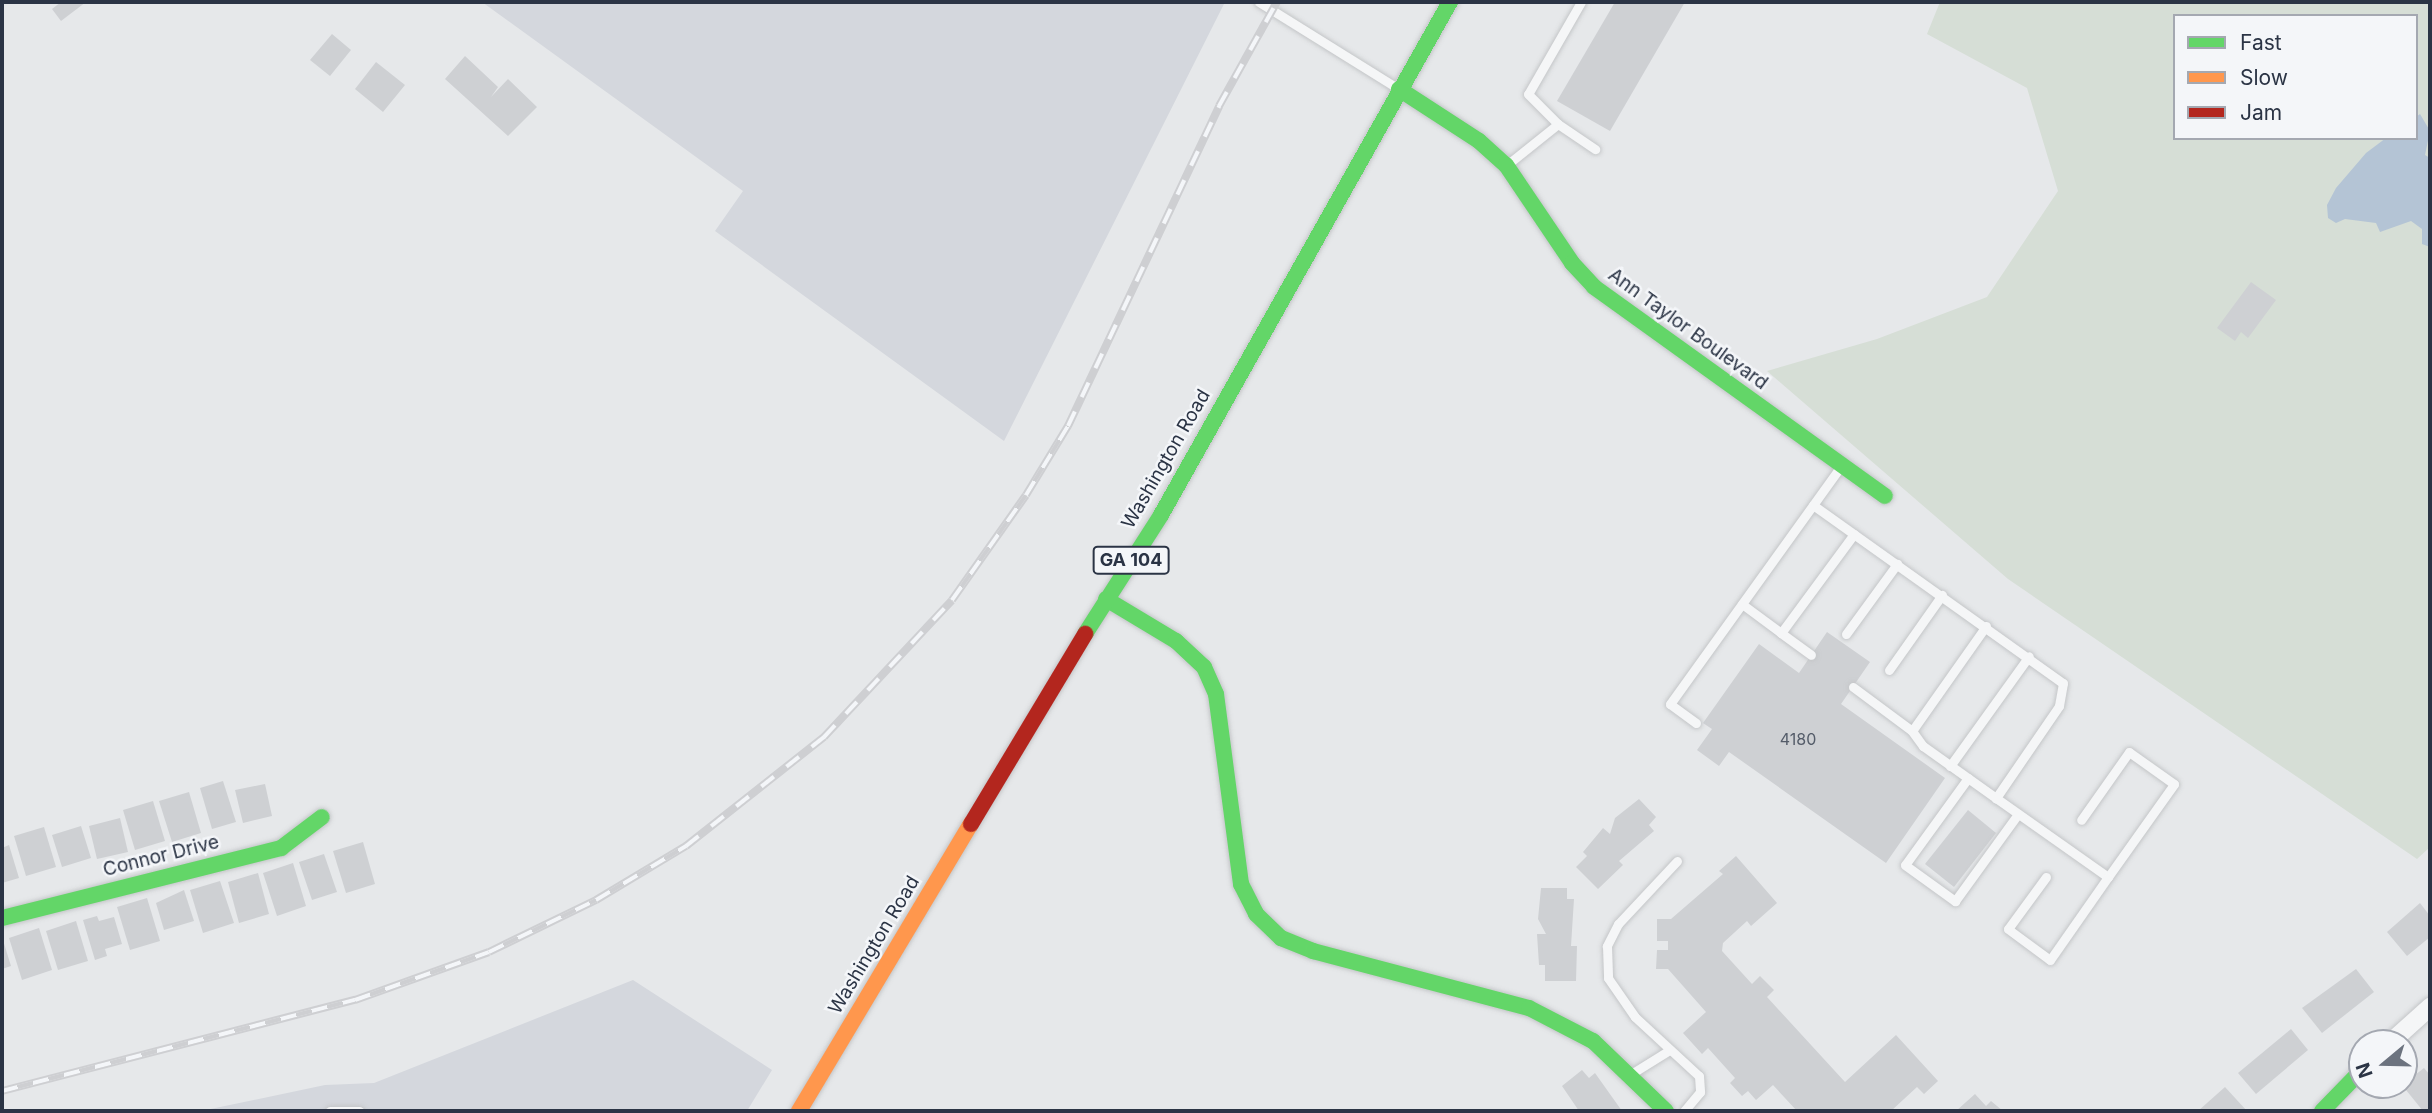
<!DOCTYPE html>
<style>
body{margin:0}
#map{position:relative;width:2432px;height:1113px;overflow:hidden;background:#e6e8ea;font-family:Inter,sans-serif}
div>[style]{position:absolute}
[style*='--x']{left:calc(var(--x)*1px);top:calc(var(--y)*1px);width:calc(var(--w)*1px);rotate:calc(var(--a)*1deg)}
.built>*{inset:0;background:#d4d7dd}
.green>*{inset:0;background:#d6ded6}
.water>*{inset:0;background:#b4c4d5}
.building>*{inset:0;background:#ced0d3}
.roads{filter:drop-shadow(0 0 2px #c4c6c8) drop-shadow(0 0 2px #c4c6c8)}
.lane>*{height:9px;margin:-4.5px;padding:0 4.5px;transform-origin:4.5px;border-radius:4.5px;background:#f5f6f7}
.street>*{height:18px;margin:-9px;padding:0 9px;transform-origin:9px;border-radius:9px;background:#f5f6f7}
.fast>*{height:16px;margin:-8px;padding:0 8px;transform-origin:8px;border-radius:8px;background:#63d668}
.slow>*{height:16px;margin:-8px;padding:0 8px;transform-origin:8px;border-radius:8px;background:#ff974d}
.jam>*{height:16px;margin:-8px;padding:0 8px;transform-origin:8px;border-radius:8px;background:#b3261e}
.rail>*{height:8px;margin-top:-4px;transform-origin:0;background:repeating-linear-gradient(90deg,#f4f6f9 0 16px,#cecfd2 0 32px);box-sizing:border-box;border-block:2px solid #cecfd2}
span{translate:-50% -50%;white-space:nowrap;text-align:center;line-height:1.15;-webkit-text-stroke:5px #f4f6f9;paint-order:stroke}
.number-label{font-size:16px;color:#545c69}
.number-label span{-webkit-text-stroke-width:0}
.shield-label span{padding:2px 5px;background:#f4f6f9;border:2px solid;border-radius:5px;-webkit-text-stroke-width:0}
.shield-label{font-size:18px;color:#2b3445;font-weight:700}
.street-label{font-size:19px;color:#2b3445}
.frame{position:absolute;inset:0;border:4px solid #2b3445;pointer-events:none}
.legend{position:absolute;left:2173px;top:14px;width:245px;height:126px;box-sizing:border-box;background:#f4f6f9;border:2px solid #a4a8b1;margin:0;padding:9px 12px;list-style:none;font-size:21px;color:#2b3445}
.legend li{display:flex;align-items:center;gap:14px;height:35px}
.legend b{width:35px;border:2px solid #a4a8b1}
.north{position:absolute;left:2348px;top:1029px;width:70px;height:70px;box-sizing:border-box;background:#f4f6f9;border:2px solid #a4a8b1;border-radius:50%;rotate:251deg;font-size:19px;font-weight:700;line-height:28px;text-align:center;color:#2b3445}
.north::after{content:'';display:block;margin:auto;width:24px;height:32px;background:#6c737f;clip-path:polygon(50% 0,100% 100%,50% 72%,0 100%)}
</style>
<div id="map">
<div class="built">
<i style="clip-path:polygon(482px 2px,1225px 2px,1004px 441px,715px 231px,743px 191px)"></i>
<i style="clip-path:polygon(633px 980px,772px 1070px,747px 1111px,201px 1111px,325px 1085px,374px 1083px)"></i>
</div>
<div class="green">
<i style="clip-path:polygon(evenodd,1940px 2px,2430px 2px,2430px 847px,2417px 859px,2008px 579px,1767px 371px,1877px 339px,1987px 297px,2058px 191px,2027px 88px,1927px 34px,1940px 2px,2175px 16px,2416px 16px,2416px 138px,2175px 138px,2175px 16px)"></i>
</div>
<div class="water">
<i style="clip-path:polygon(2420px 114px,2430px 131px,2425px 155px,2430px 158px,2430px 247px,2422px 244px,2422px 229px,2411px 221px,2380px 232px,2376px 223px,2345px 219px,2336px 223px,2328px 218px,2327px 205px,2336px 188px,2366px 153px,2386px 138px,2416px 138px,2416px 117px)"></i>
</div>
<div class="building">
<i style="clip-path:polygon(61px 2px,86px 2px,61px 21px,52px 9px)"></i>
<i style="clip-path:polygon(1615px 2px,1685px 2px,1610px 131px,1557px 101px)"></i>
<i style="clip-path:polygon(332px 34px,351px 50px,330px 76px,310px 60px)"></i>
<i style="clip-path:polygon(465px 56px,498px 87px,491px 97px,508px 79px,537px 107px,508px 136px,445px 79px)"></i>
<i style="clip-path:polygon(376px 62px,405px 85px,383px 112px,355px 89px)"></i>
<i style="clip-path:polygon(2251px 282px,2276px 300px,2248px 338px,2241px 332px,2235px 341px,2217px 328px)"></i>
<i style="clip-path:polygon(1827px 632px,1870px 662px,1841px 704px,1945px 778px,1886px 863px,1729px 752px,1719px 766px,1697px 750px,1712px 729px,1703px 723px,1759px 644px,1799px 673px)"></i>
<i style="clip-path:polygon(223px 781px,236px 822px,212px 829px,200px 788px)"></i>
<i style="clip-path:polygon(265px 784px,272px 816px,243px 823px,235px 790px)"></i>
<i style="clip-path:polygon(189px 792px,201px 833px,172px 842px,159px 801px)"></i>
<i style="clip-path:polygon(1639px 799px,1656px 817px,1649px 825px,1654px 831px,1619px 861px,1623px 865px,1598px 889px,1576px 867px,1587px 856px,1583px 852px,1603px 828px,1610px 834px,1615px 818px)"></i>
<i style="clip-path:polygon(153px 801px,165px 841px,135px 850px,123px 810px)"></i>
<i style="clip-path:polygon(1968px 810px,1996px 833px,1954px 887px,1925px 864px)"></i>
<i style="clip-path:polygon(120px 818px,128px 852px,97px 859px,89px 826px)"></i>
<i style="clip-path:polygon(81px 826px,91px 858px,62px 867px,52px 835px)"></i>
<i style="clip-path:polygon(44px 827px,56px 867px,26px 876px,14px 836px)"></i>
<i style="clip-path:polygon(363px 842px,375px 884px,346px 893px,333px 851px)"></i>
<i style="clip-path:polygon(9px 845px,19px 878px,2px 883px,2px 848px)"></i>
<i style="clip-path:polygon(324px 854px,337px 892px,312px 900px,299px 862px)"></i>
<i style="clip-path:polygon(1736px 856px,1777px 903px,1751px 926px,1747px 921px,1723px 943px,1722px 951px,1752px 984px,1760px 976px,1774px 990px,1767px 997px,1845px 1082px,1896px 1035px,1938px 1081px,1924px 1094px,1917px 1087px,1891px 1111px,1797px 1111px,1773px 1085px,1756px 1100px,1748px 1091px,1742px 1096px,1730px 1083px,1735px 1078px,1708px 1048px,1702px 1054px,1683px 1033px,1706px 1012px,1668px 969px,1656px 969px,1657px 950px,1668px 950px,1668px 941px,1657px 941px,1657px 919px,1671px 919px,1723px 874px,1719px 871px)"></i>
<i style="clip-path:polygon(293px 863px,306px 906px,277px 916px,263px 873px)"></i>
<i style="clip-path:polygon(258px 873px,269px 914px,239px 923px,228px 882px)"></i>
<i style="clip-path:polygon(220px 881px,234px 923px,203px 933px,190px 890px)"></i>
<i style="clip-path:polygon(1541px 888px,1567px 888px,1567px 899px,1574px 899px,1571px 946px,1577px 946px,1576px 981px,1545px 981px,1545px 965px,1539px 965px,1537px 934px,1546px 934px,1538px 919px)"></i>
<i style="clip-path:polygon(184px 890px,194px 921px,164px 930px,156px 903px)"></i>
<i style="clip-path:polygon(147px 898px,160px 941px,130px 950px,117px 907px)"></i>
<i style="clip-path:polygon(2420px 903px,2430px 916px,2430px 937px,2407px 956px,2387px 932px)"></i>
<i style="clip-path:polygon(97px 916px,99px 921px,114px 917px,122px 944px,105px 949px,107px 956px,95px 960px,83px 920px)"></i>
<i style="clip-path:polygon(76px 921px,88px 961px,58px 970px,46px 931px)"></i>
<i style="clip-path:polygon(39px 928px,52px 970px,22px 980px,9px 938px)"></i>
<i style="clip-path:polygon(2px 937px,11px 966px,2px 969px)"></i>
<i style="clip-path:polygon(2356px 969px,2374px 992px,2322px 1033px,2302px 1008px)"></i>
<i style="clip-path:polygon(2291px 1029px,2308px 1050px,2256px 1094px,2238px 1073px)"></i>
<i style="clip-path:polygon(2424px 1068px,2430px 1075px,2430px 1111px,2423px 1111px,2402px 1085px)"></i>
<i style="clip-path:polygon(1582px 1070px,1589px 1078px,1595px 1073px,1622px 1111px,1629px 1111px,1579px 1111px,1562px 1086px)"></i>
<i style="clip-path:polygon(2225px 1087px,2247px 1111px,2198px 1111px)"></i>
<i style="clip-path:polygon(1975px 1094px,1986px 1106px,1991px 1101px,2003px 1111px,1956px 1111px)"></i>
</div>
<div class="roads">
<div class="lane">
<i style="--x:1259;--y:2;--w:163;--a:31.9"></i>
<i style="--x:1581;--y:2;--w:106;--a:119.9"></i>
<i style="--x:1528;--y:94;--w:42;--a:45"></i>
<i style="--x:1558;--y:124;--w:45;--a:34"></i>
<i style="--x:1508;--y:164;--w:64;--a:-38.7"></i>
<i style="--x:1813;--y:505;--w:307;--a:35.5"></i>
<i style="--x:2063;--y:683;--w:23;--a:100"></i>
<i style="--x:2059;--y:706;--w:112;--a:124.4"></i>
<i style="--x:1996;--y:798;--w:137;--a:35.2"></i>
<i style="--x:2108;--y:877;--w:114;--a:-54.6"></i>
<i style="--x:2174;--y:784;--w:55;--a:-144.6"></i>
<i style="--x:2129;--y:752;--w:83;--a:125.2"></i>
<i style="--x:1742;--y:604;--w:49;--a:36.6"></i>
<i style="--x:1781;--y:633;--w:123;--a:-53.6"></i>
<i style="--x:1986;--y:626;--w:128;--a:125.2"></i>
<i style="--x:1912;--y:731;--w:19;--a:54"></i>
<i style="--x:1923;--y:746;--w:90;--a:35.5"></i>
<i style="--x:1781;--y:633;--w:37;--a:36"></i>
<i style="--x:1846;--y:634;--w:87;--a:-53.9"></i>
<i style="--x:1889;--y:670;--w:92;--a:-54.8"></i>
<i style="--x:1853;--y:687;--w:74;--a:36.7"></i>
<i style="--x:1696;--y:723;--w:32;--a:-144"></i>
<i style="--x:1670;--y:704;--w:292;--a:-54.3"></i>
<i style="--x:1950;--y:766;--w:135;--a:-54.3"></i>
<i style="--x:1968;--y:778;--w:107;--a:125.9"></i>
<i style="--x:1905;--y:865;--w:62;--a:35.8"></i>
<i style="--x:1955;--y:901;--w:107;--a:-54.1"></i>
<i style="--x:1677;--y:861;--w:86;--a:133.1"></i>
<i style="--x:1618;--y:924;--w:25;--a:117"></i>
<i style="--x:1607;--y:946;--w:32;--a:88"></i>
<i style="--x:1608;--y:978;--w:47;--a:55.3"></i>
<i style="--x:1635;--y:1017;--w:87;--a:42.7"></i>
<i style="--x:1699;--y:1076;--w:16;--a:86"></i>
<i style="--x:1700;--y:1092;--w:25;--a:130"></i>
<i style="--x:2046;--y:877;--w:64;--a:126.2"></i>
<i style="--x:2008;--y:929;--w:52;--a:36.4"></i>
<i style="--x:2050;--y:960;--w:101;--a:-55.1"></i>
<i style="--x:1631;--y:1074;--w:44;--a:-31.9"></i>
<i style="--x:330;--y:1111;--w:29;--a:0"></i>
</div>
<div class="street">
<i style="--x:2390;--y:1043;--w:54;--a:-42"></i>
</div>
<div class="fast">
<i style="--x:1399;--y:89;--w:95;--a:33"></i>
<i style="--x:1479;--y:141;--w:36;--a:42"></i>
<i style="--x:1506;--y:165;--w:118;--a:56"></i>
<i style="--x:1572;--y:263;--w:33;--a:47"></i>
<i style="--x:1594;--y:287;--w:358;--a:35.7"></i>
<i style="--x:1106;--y:599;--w:82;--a:31"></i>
<i style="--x:1176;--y:641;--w:38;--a:43"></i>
<i style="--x:1204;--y:667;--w:30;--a:66"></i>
<i style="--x:1216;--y:694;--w:192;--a:82.5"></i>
<i style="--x:1241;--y:884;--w:34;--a:63"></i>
<i style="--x:1256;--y:914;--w:35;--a:44"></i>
<i style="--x:1281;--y:938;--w:35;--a:22"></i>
<i style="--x:1313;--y:951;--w:223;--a:14.8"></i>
<i style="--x:1529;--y:1008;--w:72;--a:27.3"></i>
<i style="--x:1593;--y:1041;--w:101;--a:43.8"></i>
<i style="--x:1085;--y:634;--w:141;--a:-57.4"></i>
<i style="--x:1161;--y:515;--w:589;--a:-60.61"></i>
<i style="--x:2;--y:918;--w:288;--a:-14.1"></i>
<i style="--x:281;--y:848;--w:51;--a:-37.1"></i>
<i style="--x:2322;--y:1111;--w:57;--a:-45.7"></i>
</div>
<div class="slow">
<i style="--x:799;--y:1111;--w:335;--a:-59.1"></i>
</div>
<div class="jam">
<i style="--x:971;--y:824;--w:222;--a:-59"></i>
</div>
</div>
<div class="rail">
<i style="--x:2;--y:1091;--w:365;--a:-14.5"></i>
<i style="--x:355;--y:1000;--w:142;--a:-19.7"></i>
<i style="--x:489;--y:952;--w:119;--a:-25.9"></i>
<i style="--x:596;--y:900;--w:105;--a:-31"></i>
<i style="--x:686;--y:846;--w:176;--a:-38.3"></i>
<i style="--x:824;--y:737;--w:187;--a:-46.9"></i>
<i style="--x:952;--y:600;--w:128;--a:-54.8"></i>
<i style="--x:1026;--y:495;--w:81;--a:-58.7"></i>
<i style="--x:1068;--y:426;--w:354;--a:-64.7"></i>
<i style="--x:1219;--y:106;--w:119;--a:-60.9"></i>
</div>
<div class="number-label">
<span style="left:1798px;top:739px">4180</span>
</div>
<div class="shield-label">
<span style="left:1131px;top:560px">GA 104</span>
</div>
<div class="street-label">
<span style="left:1688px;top:329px;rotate:36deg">Ann Taylor Boulevard</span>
<span style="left:1166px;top:459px;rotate:-60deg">Washington Road</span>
<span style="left:161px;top:856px;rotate:-14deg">Connor Drive</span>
<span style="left:874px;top:945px;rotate:-59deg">Washington Road</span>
</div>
<div class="frame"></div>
<ul class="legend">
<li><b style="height:9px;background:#63d668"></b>Fast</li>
<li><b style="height:9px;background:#ff974d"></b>Slow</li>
<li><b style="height:9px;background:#b3261e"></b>Jam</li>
</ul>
<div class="north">N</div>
</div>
